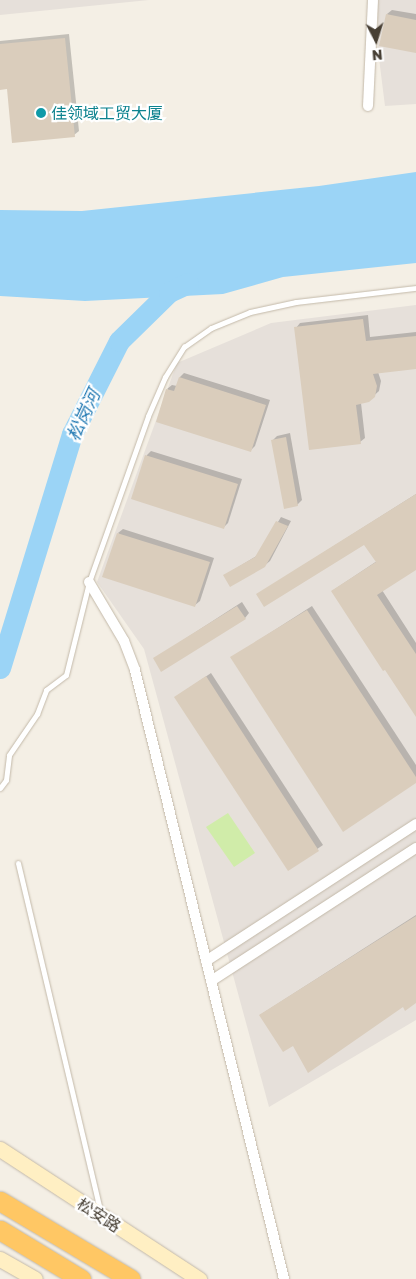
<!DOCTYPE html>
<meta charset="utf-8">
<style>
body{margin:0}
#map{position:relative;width:416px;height:1279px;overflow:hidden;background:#f4efe5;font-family:"Golos Text","Noto Sans SC",sans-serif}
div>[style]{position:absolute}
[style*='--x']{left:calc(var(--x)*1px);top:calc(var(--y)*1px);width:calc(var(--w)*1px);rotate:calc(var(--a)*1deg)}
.industrial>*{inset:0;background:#e6e0da}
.green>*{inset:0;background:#d0eca9}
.water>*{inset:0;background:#9bd4f6}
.shadow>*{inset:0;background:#0003}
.river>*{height:21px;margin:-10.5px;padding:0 10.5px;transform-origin:10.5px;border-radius:10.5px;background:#9bd4f6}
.building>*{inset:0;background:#dacdbc}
.roads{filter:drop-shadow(0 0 1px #c3b9a9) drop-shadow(0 0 1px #c3b9a9)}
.lane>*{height:5px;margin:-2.5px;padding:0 2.5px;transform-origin:2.5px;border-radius:2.5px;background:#fff}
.street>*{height:10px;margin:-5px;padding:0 5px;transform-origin:5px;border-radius:5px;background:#fff}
.secondary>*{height:15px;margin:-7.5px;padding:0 7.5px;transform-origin:7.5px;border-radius:7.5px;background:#ffefc3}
.highway>*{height:19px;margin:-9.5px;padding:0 9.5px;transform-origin:9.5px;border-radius:9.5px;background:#ffc764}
.dots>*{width:14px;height:14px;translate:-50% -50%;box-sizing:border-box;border:2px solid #fff;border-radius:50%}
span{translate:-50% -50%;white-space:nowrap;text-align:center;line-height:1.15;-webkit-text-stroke:4.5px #fff;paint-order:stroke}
.culture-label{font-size:16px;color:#0d838f}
.left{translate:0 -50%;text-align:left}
.street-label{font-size:16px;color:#473f34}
.water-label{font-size:18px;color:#237ab3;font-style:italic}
.north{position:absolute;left:351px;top:15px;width:50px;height:50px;-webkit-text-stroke:4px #fff;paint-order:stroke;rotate:175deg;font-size:14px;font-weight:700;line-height:20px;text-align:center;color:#473f34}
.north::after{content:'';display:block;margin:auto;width:18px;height:22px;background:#473f34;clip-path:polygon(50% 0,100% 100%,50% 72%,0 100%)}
</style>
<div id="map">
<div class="industrial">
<i style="clip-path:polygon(0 0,149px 0,0 15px)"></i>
<i style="clip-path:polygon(378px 0,416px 0,416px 104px,385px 106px,378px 50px)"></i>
<i style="clip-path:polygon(416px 305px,416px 1020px,269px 1107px,144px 649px,97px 582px,177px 363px,271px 323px)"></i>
</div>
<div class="green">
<i style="clip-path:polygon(228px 813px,255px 853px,234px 867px,206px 827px)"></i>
</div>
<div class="water">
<i style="clip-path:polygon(416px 172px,416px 263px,283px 277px,223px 294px,85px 301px,0 296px,0 210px,82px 211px,319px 186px)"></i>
</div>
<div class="shadow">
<i style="clip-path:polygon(392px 10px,416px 14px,416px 52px,387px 14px)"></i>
<i style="clip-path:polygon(69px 34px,79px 131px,74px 135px,8px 88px,0 89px,0 41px)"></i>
<i style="clip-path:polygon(368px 315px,370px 337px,416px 332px,416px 368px,378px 372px,381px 381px,379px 391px,368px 401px,361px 403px,365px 438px,360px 442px,296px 328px,300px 323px)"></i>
<i style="clip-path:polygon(184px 373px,270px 400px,255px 446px,251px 450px,167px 389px,172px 385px,177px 386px,180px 377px)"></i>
<i style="clip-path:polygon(290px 433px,302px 500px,297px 505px,273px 440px,277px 436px)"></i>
<i style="clip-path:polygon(151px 451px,242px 479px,228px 523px,224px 527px,133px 498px,147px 455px)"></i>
<i style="clip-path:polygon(416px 494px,416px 568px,382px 590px,416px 643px,416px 714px,332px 591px,377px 561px,365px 543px,258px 594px)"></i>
<i style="clip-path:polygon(281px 517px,291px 521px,270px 561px,264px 566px,225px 575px,258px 555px)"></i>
<i style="clip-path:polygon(123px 529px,214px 558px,200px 601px,195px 605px,118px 533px)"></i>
<i style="clip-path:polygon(242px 602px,249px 613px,245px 618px,154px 659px)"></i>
<i style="clip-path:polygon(312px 606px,416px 765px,416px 782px,231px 658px)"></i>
<i style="clip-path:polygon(211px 673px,323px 845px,288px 869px,176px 697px)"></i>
<i style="clip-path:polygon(416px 915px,416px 1002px,293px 1044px,260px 1015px)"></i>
</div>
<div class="river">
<i style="--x:0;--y:668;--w:245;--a:-72.9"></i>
<i style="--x:72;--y:434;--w:104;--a:-63.2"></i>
<i style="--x:119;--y:341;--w:70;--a:-44.4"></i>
<i style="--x:169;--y:292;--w:21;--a:-25"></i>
</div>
<div class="building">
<i style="clip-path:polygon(386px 14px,416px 20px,416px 53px,379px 46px)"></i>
<i style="clip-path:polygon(65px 38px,75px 137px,12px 143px,7px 89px,0 90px,0 44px)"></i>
<i style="clip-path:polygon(363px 319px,366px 341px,416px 336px,416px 369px,373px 374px,377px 386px,375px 397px,369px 402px,356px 405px,361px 444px,309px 450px,294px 327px)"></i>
<i style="clip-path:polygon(179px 377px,266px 405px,251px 452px,156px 422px,166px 389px,174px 391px)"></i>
<i style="clip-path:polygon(286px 437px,298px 506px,284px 509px,271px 440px)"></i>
<i style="clip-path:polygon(145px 455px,238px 484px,224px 529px,131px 499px)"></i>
<i style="clip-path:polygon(416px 494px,416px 570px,377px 595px,416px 654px,416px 717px,385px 670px,383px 671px,331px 591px,376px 562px,364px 545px,264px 607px,256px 594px)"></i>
<i style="clip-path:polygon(276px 521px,288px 526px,265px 567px,230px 587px,223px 575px,255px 557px)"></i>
<i style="clip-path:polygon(117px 533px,210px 562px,195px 607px,102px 577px)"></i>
<i style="clip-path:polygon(237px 606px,246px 619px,161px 672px,153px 658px)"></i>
<i style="clip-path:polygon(307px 610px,416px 777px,416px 783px,343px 832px,230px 657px)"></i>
<i style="clip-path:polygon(206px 676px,319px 851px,288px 871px,174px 697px)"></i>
<i style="clip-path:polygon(416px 916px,416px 1003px,405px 1011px,403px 1007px,308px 1073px,293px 1046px,283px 1052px,259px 1015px)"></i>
</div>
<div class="roads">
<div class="lane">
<i style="--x:0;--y:788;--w:10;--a:-53"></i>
<i style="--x:6;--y:780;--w:25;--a:-83"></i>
<i style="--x:9;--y:755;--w:50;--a:-55.7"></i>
<i style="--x:37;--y:714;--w:26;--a:-69"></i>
<i style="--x:46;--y:690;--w:25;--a:-37"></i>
<i style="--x:66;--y:675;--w:96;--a:-76.1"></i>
<i style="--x:89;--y:582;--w:176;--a:-70.4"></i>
<i style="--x:148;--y:416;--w:43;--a:-66.4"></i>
<i style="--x:165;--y:377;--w:36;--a:-58"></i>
<i style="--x:184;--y:347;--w:33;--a:-35"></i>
<i style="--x:211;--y:328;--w:42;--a:-22.3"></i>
<i style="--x:250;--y:312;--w:47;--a:-12.3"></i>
<i style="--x:296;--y:302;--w:121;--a:-6.7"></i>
<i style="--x:18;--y:863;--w:357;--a:76.7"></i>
</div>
<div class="street">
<i style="--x:368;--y:106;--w:106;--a:-87.3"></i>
<i style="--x:89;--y:582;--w:69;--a:59.3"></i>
<i style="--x:124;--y:641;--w:31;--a:69"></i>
<i style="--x:135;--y:670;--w:627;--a:76.25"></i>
<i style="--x:206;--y:961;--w:251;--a:-33.1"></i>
<i style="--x:211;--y:981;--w:244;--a:-33"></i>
</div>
<div class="secondary">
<i style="--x:0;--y:1149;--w:238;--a:33.2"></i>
<i style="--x:0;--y:1259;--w:40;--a:29.7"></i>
</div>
<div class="highway">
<i style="--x:0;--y:1201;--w:152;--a:30.8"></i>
<i style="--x:0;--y:1230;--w:95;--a:31.2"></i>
</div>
</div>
<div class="dots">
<i style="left:41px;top:113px;background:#0f9aa8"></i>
</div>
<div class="culture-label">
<span class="left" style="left:51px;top:113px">佳领域工贸大厦</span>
</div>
<div class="street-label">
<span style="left:99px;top:1215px;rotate:33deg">松安路</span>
</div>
<div class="water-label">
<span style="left:83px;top:415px;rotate:-65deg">松岗河</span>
</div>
<div class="north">N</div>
</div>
